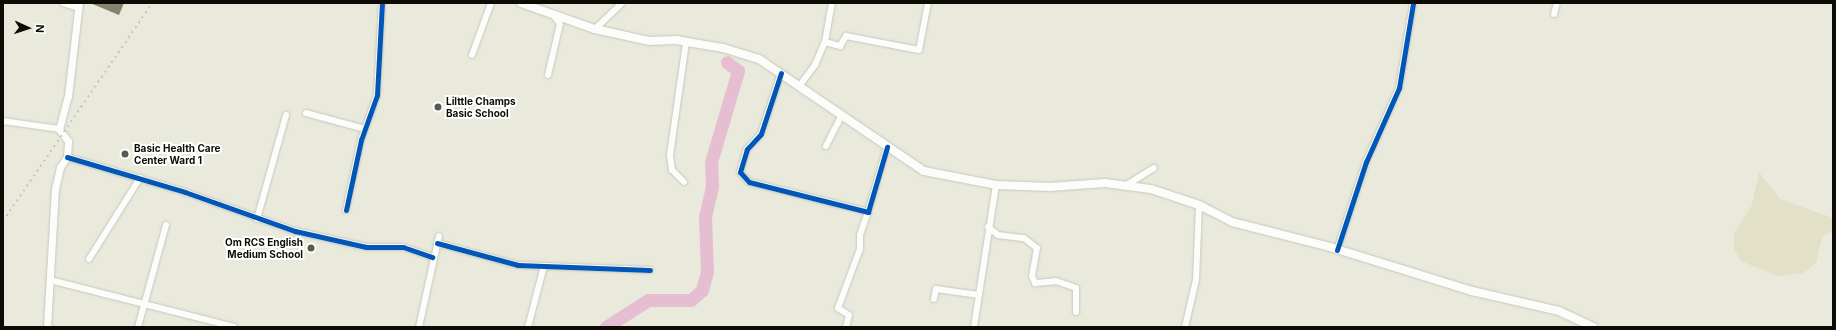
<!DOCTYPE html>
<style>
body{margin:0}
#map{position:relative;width:1836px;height:330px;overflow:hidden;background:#e9e9dc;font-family:Inter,sans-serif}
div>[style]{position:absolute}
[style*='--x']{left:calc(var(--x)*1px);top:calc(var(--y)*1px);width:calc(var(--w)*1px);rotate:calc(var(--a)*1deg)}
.green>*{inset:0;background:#e2e0c6}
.river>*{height:13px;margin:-6.5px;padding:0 6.5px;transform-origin:6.5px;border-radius:6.5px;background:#e6bed1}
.building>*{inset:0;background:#848370}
.roads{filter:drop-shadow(0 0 1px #c7c7bd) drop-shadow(0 0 1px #c7c7bd)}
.minor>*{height:6px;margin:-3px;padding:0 3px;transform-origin:3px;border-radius:3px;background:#fcfcfa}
.tertiary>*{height:7px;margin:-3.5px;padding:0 3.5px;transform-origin:3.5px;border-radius:3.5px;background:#fcfcfa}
.secondary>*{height:8px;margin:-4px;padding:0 4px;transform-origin:4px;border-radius:4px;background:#fcfcfa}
.rail>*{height:2px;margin-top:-1px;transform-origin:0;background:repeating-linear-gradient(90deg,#c5c5c2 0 2px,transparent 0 6px)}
.cycleway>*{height:5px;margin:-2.5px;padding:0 2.5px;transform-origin:2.5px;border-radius:2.5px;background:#0057b8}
.dots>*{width:11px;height:11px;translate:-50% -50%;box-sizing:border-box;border:2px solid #fff;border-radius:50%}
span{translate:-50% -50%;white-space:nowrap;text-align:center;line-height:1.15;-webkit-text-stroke:4px #fff;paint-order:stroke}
.poi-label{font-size:10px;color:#0c0c05;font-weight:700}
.left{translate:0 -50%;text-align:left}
.right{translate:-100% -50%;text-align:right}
.frame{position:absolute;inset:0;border:4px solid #0c0c05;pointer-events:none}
.north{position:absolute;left:8px;top:8px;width:40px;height:40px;-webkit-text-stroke:3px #fff;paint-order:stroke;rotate:93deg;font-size:11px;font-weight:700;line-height:16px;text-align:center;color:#0c0c05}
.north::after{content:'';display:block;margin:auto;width:14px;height:18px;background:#0c0c05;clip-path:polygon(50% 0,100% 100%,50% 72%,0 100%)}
</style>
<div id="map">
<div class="green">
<i style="clip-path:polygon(1759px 172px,1780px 199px,1833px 218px,1833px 230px,1822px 237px,1816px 263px,1803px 273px,1777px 276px,1741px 261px,1734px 249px,1734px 234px,1752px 205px)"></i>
</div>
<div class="river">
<i style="--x:606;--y:327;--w:50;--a:-32.7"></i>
<i style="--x:648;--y:300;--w:43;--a:0"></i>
<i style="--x:691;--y:300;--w:15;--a:-42"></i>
<i style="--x:702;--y:290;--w:20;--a:-75"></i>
<i style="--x:707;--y:271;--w:54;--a:-92.1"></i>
<i style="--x:705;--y:217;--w:31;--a:-77"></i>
<i style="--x:712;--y:187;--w:25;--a:-92"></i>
<i style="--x:711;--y:162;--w:95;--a:-73.5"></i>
<i style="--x:738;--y:71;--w:14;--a:-141"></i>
</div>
<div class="building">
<i style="clip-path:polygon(90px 3px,124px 3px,119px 15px)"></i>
</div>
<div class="roads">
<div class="minor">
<i style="--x:63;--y:3;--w:17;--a:17"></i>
<i style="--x:1554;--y:14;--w:11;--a:-75"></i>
<i style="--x:595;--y:29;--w:37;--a:-44"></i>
<i style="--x:825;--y:42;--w:16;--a:15"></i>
<i style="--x:840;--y:46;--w:12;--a:-59"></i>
<i style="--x:846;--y:36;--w:74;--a:10.9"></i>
<i style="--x:919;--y:50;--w:48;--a:-79.2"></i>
<i style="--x:472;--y:55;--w:55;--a:-69.9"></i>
<i style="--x:781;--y:73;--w:64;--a:108.2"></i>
<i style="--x:761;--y:134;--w:21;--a:133"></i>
<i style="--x:747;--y:149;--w:24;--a:107"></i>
<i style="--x:740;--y:172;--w:13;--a:48"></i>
<i style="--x:749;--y:182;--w:123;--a:14.1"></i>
<i style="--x:868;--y:212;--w:68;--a:-73.7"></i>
<i style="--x:548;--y:75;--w:52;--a:-76.8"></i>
<i style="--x:560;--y:24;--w:10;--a:-127"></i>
<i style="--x:800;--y:85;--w:25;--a:-53"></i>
<i style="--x:815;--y:65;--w:25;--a:-67"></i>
<i style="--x:825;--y:42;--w:40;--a:-80"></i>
<i style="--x:306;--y:113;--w:61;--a:15.2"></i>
<i style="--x:3;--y:121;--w:57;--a:8.1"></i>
<i style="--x:826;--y:146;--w:35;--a:-63"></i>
<i style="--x:67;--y:157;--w:123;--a:16.5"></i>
<i style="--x:185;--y:192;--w:117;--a:19.5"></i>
<i style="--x:295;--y:231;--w:73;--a:12.7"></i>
<i style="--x:366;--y:247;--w:37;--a:0"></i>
<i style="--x:403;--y:247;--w:31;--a:19"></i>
<i style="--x:684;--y:182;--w:17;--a:-135"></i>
<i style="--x:672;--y:170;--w:15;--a:-98"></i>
<i style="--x:670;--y:155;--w:114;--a:-81.9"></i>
<i style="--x:1125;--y:186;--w:34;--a:-32"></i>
<i style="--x:346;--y:210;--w:72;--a:-77.9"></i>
<i style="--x:361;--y:140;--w:48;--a:-70.4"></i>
<i style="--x:377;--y:95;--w:92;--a:-86.9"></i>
<i style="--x:257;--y:219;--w:108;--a:-74.4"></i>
<i style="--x:988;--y:227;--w:13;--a:39"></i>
<i style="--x:998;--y:235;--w:26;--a:7"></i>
<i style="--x:1024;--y:238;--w:16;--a:38"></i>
<i style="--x:1037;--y:248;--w:28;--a:100"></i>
<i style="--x:1032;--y:276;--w:8;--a:67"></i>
<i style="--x:1035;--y:283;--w:21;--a:-5"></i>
<i style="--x:1056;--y:281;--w:21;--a:19"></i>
<i style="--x:1076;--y:288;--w:24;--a:90"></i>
<i style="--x:437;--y:243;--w:84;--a:15.2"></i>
<i style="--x:518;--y:265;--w:132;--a:2.2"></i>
<i style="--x:1337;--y:250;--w:93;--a:-71.8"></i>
<i style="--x:1366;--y:162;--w:81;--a:-66"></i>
<i style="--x:1399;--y:88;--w:86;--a:-80.6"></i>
<i style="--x:89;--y:259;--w:96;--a:-57.8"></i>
<i style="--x:50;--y:280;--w:190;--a:14.3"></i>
<i style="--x:934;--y:299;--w:10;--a:-79"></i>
<i style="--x:936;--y:289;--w:43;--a:7.9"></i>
<i style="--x:138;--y:327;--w:106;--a:-74.6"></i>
<i style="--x:419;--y:327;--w:93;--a:-77.6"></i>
<i style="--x:528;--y:327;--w:63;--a:-75.3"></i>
<i style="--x:846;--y:327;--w:12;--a:-76"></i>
<i style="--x:849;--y:315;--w:13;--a:-148"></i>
<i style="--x:838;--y:308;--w:63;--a:-69.6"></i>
<i style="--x:860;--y:249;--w:14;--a:-90"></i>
<i style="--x:860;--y:235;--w:24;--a:-71"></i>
<i style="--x:974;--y:327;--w:144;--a:-81.2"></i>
<i style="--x:1185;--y:327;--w:48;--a:-76.8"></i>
<i style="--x:1196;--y:280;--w:75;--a:-87.7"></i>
</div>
<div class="tertiary">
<i style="--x:47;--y:327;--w:138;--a:-86.7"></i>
<i style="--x:55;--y:189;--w:23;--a:-77"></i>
<i style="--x:60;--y:167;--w:12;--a:-55"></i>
<i style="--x:67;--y:157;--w:16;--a:-86"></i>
<i style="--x:68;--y:141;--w:15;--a:-127"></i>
<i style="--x:59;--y:129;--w:34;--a:-75"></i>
<i style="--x:68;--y:96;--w:94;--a:-83.3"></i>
</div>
<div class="secondary">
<i style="--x:521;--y:3;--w:78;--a:19.4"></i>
<i style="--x:595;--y:29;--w:55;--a:12.5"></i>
<i style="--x:649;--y:41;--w:27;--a:-2"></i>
<i style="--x:676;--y:40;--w:48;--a:9.7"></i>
<i style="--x:723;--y:48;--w:38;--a:17"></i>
<i style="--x:759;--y:59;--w:199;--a:34.2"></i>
<i style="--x:924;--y:171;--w:73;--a:11"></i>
<i style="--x:996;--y:185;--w:54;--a:2.1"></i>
<i style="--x:1050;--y:187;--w:55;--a:-4.2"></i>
<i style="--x:1105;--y:183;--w:46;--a:7.4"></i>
<i style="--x:1151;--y:189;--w:51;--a:18.4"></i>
<i style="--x:1199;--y:205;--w:37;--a:27"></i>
<i style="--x:1232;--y:222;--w:101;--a:14.3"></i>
<i style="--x:1330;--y:247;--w:149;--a:17.2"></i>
<i style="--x:1472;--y:291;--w:89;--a:12.9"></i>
<i style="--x:1559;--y:311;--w:38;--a:25"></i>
</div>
</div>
<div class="rail">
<i style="--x:3;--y:221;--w:264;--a:-55.6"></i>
</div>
<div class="cycleway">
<i style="--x:781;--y:73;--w:64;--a:108.2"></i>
<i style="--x:761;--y:134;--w:21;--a:133"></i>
<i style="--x:747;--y:149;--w:24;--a:107"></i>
<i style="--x:740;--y:172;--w:13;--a:48"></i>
<i style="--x:749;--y:182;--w:123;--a:14.1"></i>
<i style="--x:868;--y:212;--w:68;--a:-73.7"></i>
<i style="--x:67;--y:157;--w:123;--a:16.5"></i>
<i style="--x:185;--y:192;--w:117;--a:19.5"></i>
<i style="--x:295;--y:231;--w:73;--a:12.7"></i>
<i style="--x:366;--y:247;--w:37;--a:0"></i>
<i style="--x:403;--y:247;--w:31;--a:19"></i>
<i style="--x:346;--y:210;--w:72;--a:-77.9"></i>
<i style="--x:361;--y:140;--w:48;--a:-70.4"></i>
<i style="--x:377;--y:95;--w:92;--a:-86.9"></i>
<i style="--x:437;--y:243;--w:84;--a:15.2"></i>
<i style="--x:518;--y:265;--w:132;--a:2.2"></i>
<i style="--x:1337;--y:250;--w:93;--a:-71.8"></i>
<i style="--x:1366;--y:162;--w:81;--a:-66"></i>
<i style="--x:1399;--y:88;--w:86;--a:-80.6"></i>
</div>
<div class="dots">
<i style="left:438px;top:107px;background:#595950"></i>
<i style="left:125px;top:154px;background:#595950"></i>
<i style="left:311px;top:248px;background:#595950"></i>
</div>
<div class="poi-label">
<span class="left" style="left:446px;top:107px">Lilttle Champs<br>Basic School</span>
<span class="left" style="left:134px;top:154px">Basic Health Care<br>Center Ward 1</span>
<span class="right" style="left:303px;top:248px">Om RCS English<br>Medium School</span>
</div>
<div class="frame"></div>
<div class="north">N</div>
</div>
